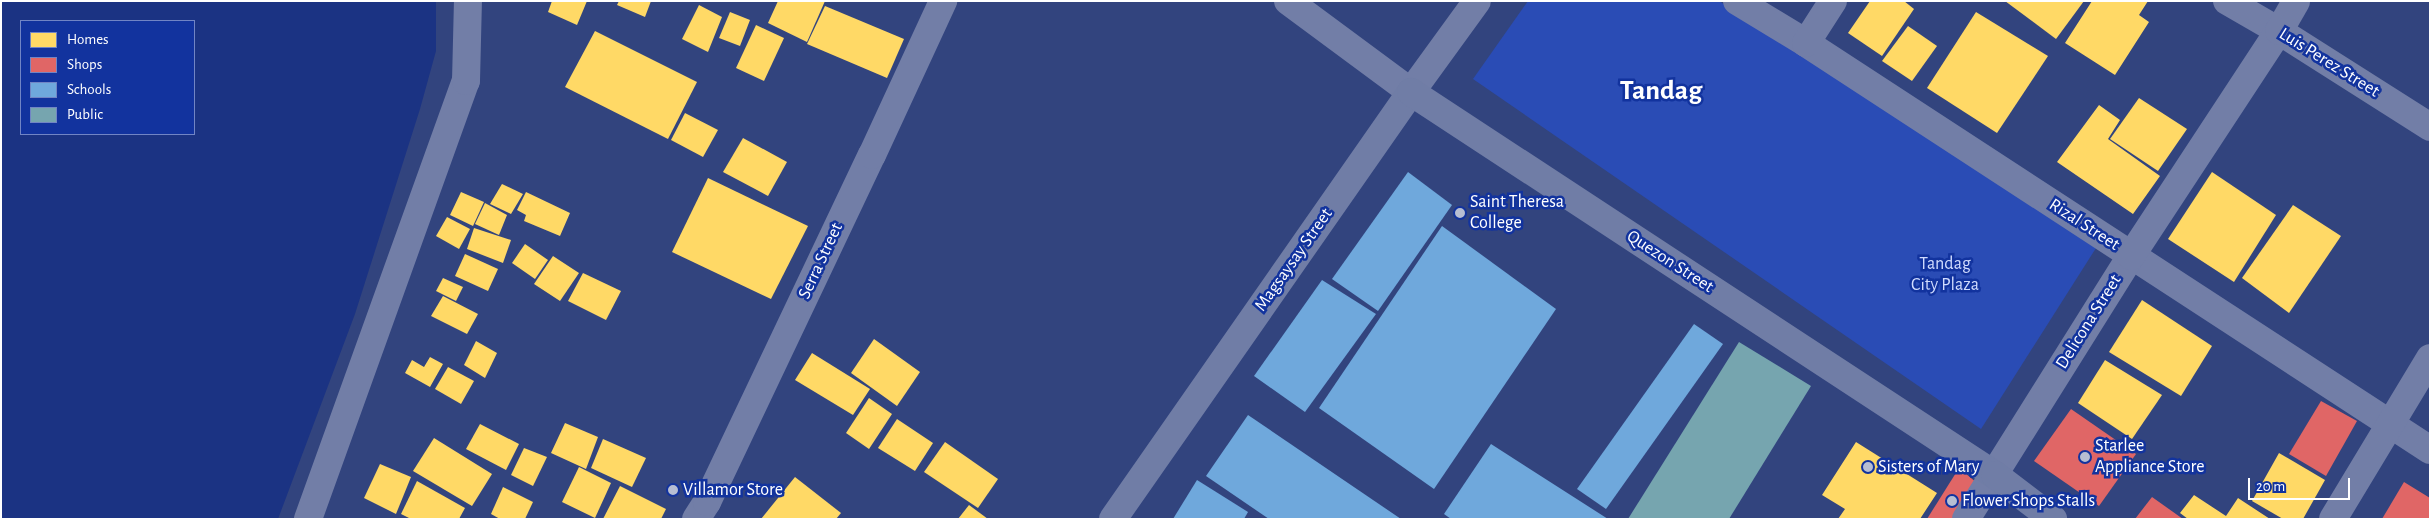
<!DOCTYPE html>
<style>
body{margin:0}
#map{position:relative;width:2431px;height:520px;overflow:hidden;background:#32447e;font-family:"Alegreya Sans",sans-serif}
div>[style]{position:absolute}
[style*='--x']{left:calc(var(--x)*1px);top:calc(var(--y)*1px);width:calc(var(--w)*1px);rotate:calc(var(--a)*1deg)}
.green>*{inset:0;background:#2a4cb5}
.water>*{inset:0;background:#1b3383}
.homes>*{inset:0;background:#ffd966}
.shops>*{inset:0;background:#e06666}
.schools>*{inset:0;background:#6fa8dc}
.public>*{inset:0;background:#76a5af}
.minor>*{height:28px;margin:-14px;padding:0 14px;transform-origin:14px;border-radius:14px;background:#727ea7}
.major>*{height:28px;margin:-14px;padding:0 14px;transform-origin:14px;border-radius:14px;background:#707da6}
.dots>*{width:14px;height:14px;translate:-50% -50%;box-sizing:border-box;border:2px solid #12339e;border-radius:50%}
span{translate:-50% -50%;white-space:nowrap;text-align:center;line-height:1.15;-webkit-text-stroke:5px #12339e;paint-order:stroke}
.street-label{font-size:18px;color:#fff}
.poi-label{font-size:18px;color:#fff}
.left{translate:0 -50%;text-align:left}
.park-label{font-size:18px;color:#d1dcfe}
.town-label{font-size:28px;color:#fff;font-weight:700}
.frame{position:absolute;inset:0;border:2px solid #fff;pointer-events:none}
.legend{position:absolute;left:20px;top:20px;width:175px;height:115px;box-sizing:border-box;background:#12339e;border:1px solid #7185c5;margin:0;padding:6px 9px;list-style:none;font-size:15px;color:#fff}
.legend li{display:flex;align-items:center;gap:10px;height:25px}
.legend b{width:25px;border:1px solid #7185c5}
.scale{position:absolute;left:2248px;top:478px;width:102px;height:22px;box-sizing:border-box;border:2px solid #fff;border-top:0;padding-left:6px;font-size:15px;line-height:18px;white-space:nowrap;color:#fff;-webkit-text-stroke:4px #12339e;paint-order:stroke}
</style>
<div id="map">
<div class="green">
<i style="clip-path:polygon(1528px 1px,1719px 1px,2096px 248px,1981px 429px,1473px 79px)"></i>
</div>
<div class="water">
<i style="clip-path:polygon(evenodd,1px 1px,436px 1px,436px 51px,420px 109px,355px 314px,278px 519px,1px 519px,1px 1px,21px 21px,194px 21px,194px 134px,21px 134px,21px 21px)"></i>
</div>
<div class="homes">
<i style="clip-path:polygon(552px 1px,587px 1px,577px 25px,548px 12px)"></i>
<i style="clip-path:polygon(619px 1px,651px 1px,645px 17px,617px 5px)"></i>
<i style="clip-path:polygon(778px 1px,825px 1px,807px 42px,768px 23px)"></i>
<i style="clip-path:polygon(1870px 1px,1904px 1px,1914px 9px,1882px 56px,1848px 33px)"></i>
<i style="clip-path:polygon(2005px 1px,2084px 1px,2056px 39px)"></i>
<i style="clip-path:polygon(2092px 1px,2148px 1px,2139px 15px,2149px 22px,2115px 75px,2065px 43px)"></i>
<i style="clip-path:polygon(699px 5px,722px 17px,708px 52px,682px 39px)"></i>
<i style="clip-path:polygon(825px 6px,904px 39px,887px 78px,807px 44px)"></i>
<i style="clip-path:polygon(730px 12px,750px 20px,740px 46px,719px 38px)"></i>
<i style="clip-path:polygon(1976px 12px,2048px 56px,1997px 133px,1927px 88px)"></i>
<i style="clip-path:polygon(756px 25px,784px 38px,764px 81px,736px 68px)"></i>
<i style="clip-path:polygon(1908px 26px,1937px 46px,1912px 81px,1882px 61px)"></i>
<i style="clip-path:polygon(595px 31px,697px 82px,668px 139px,565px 87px)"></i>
<i style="clip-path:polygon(2139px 98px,2187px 129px,2158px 171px,2110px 139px)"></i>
<i style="clip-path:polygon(2099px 105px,2120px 120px,2108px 139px,2160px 176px,2133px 214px,2057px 162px)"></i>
<i style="clip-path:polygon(685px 113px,718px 130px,703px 157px,671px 140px)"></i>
<i style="clip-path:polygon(743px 138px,787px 162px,768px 196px,723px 172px)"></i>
<i style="clip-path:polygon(2212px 172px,2276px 215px,2234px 282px,2168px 239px)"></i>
<i style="clip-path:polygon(708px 178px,808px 226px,771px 299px,672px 252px)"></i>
<i style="clip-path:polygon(502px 184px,523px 194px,511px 214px,490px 204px)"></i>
<i style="clip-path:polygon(461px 192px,484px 202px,473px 226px,450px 215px)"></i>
<i style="clip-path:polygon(526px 192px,570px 213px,560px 236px,524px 221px,526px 215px,517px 210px)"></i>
<i style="clip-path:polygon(485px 203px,507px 215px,499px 235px,475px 224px)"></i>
<i style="clip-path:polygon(2293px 205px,2341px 236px,2289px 313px,2242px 278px)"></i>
<i style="clip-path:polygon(447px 217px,470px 229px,459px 249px,436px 236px)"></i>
<i style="clip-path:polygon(474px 228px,511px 240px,503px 263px,467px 249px)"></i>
<i style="clip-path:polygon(525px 244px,548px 260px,535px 279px,512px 263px)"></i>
<i style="clip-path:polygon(465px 254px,498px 269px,488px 291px,455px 276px)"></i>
<i style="clip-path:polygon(553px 256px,579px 273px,560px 301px,534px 284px)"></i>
<i style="clip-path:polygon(583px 273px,621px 291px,606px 320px,568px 301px)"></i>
<i style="clip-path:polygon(443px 278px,463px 287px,456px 301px,436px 291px)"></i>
<i style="clip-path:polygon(443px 296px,478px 314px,467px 334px,431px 316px)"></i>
<i style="clip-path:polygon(2142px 300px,2212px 346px,2181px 396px,2109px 352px)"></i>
<i style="clip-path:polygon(874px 339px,920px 372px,897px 406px,851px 373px)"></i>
<i style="clip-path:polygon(476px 341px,497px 353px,485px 378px,464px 365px)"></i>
<i style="clip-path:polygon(812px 353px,870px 389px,853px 415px,795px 380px)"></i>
<i style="clip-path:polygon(430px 357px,443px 364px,430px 387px,405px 373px,412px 360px,424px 367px)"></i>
<i style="clip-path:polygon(2105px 360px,2162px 395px,2132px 439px,2078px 403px)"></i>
<i style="clip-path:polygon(448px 367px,474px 381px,461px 404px,435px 389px)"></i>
<i style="clip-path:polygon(869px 398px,892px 414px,869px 449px,846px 433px)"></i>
<i style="clip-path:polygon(897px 419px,933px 443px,915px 471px,878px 448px)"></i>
<i style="clip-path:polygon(565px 423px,598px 437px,586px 469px,551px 453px)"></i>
<i style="clip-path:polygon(480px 424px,519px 444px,506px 470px,466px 449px)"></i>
<i style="clip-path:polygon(434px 438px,492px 474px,472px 506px,413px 471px)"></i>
<i style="clip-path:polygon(603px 439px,646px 458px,632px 487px,591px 468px)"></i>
<i style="clip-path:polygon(945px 442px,998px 479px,978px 508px,924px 472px)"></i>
<i style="clip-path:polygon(1856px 442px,1937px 493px,1920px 519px,1838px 519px,1845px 509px,1822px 495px)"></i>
<i style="clip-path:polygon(524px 448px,547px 457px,533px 486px,511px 475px)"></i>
<i style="clip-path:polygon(2279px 453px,2325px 480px,2303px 519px,2283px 519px,2252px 501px)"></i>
<i style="clip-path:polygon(380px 464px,411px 477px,396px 514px,364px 498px)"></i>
<i style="clip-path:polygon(579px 467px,611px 483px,595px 518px,562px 502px)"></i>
<i style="clip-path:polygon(795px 477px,841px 513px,836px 519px,761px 519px)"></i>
<i style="clip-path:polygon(417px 481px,465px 508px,459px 519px,411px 519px,401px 514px)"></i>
<i style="clip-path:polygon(620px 486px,666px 509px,661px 519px,603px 519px)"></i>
<i style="clip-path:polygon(503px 487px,533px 502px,525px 519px,500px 519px,491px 514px)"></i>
<i style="clip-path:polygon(2194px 495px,2226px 516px,2238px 498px,2270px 519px,2188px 519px,2180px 513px)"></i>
<i style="clip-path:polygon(969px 505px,988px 519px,958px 519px)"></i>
</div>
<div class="shops">
<i style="clip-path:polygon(2321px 401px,2357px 421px,2326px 476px,2289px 454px)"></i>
<i style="clip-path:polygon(2071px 409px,2136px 454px,2099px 506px,2034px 461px)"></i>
<i style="clip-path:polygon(1959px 468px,1977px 483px,1953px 519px,1927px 519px)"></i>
<i style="clip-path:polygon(2404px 482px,2430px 498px,2430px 519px,2382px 519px)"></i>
<i style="clip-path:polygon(2152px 497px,2183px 519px,2135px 519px)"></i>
</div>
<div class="schools">
<i style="clip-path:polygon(1408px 172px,1452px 205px,1378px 311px,1332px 279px)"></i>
<i style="clip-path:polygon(1442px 226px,1556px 309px,1434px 489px,1319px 408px)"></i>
<i style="clip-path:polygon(1322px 280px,1376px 314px,1305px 412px,1254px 376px)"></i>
<i style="clip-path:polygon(1694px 324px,1723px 344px,1606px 509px,1577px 489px)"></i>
<i style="clip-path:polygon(1248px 415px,1401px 519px,1269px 519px,1206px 476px)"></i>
<i style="clip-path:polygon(1491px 444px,1608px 519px,1451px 519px,1444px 514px)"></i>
<i style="clip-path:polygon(1197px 480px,1248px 512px,1244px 519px,1173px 519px)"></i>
</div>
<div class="public">
<i style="clip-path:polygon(1739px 342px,1811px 386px,1729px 519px,1628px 519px)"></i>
</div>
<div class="minor">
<i style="--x:1288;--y:1;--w:153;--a:36.5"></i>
<i style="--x:1411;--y:92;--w:112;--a:-54"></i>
<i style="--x:1737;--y:1;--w:81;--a:31.3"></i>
<i style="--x:1806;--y:43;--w:745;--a:33.11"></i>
<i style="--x:2227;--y:1;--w:60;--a:30"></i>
<i style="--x:2279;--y:31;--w:179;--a:32.4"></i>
<i style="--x:1806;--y:43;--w:50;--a:-57.3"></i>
<i style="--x:308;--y:519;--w:466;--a:-70.2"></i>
<i style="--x:466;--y:81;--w:80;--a:-88.6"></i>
<i style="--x:696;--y:519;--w:20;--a:-57"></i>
<i style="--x:707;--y:502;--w:384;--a:-64.6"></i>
<i style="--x:872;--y:155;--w:170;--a:-65.2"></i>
<i style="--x:1966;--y:519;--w:310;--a:-57.9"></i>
<i style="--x:2131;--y:256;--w:269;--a:-56.7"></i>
<i style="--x:2279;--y:31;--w:34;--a:-60"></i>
<i style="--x:2333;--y:519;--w:188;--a:-58.9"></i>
</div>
<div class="major">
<i style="--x:1113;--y:519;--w:521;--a:-55.09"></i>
<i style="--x:1411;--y:92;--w:698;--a:33.26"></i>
<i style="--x:1995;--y:475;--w:73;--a:37.2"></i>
</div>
<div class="dots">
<i style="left:1460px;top:213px;background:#b7bed2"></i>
<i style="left:2085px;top:457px;background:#b7bed2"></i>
<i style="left:1868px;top:467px;background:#b7bed2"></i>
<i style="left:673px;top:490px;background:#b7bed2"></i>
<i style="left:1952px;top:501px;background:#b7bed2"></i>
</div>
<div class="street-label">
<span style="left:2329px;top:63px;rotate:32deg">Luis Perez Street</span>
<span style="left:2084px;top:225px;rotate:33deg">Rizal Street</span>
<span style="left:1294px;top:260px;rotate:-55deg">Magsaysay Street</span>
<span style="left:821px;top:261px;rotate:-65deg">Serra Street</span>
<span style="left:1670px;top:262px;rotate:33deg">Quezon Street</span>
<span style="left:2089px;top:322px;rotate:-58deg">Delicona Street</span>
</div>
<div class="poi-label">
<span class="left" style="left:1470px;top:213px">Saint Theresa<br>College</span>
<span class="left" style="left:2095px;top:457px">Starlee<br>Appliance Store</span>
<span class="left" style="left:1878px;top:467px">Sisters of Mary</span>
<span class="left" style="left:683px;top:490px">Villamor Store</span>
<span class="left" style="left:1962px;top:501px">Flower Shops Stalls</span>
</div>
<div class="park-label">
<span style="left:1945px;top:275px">Tandag<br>City Plaza</span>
</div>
<div class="town-label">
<span style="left:1661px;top:91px">Tandag</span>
</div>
<div class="frame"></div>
<ul class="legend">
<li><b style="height:14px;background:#ffd966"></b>Homes</li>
<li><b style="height:14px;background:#e06666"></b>Shops</li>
<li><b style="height:14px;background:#6fa8dc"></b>Schools</li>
<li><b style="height:14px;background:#76a5af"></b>Public</li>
</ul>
<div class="scale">20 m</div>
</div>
